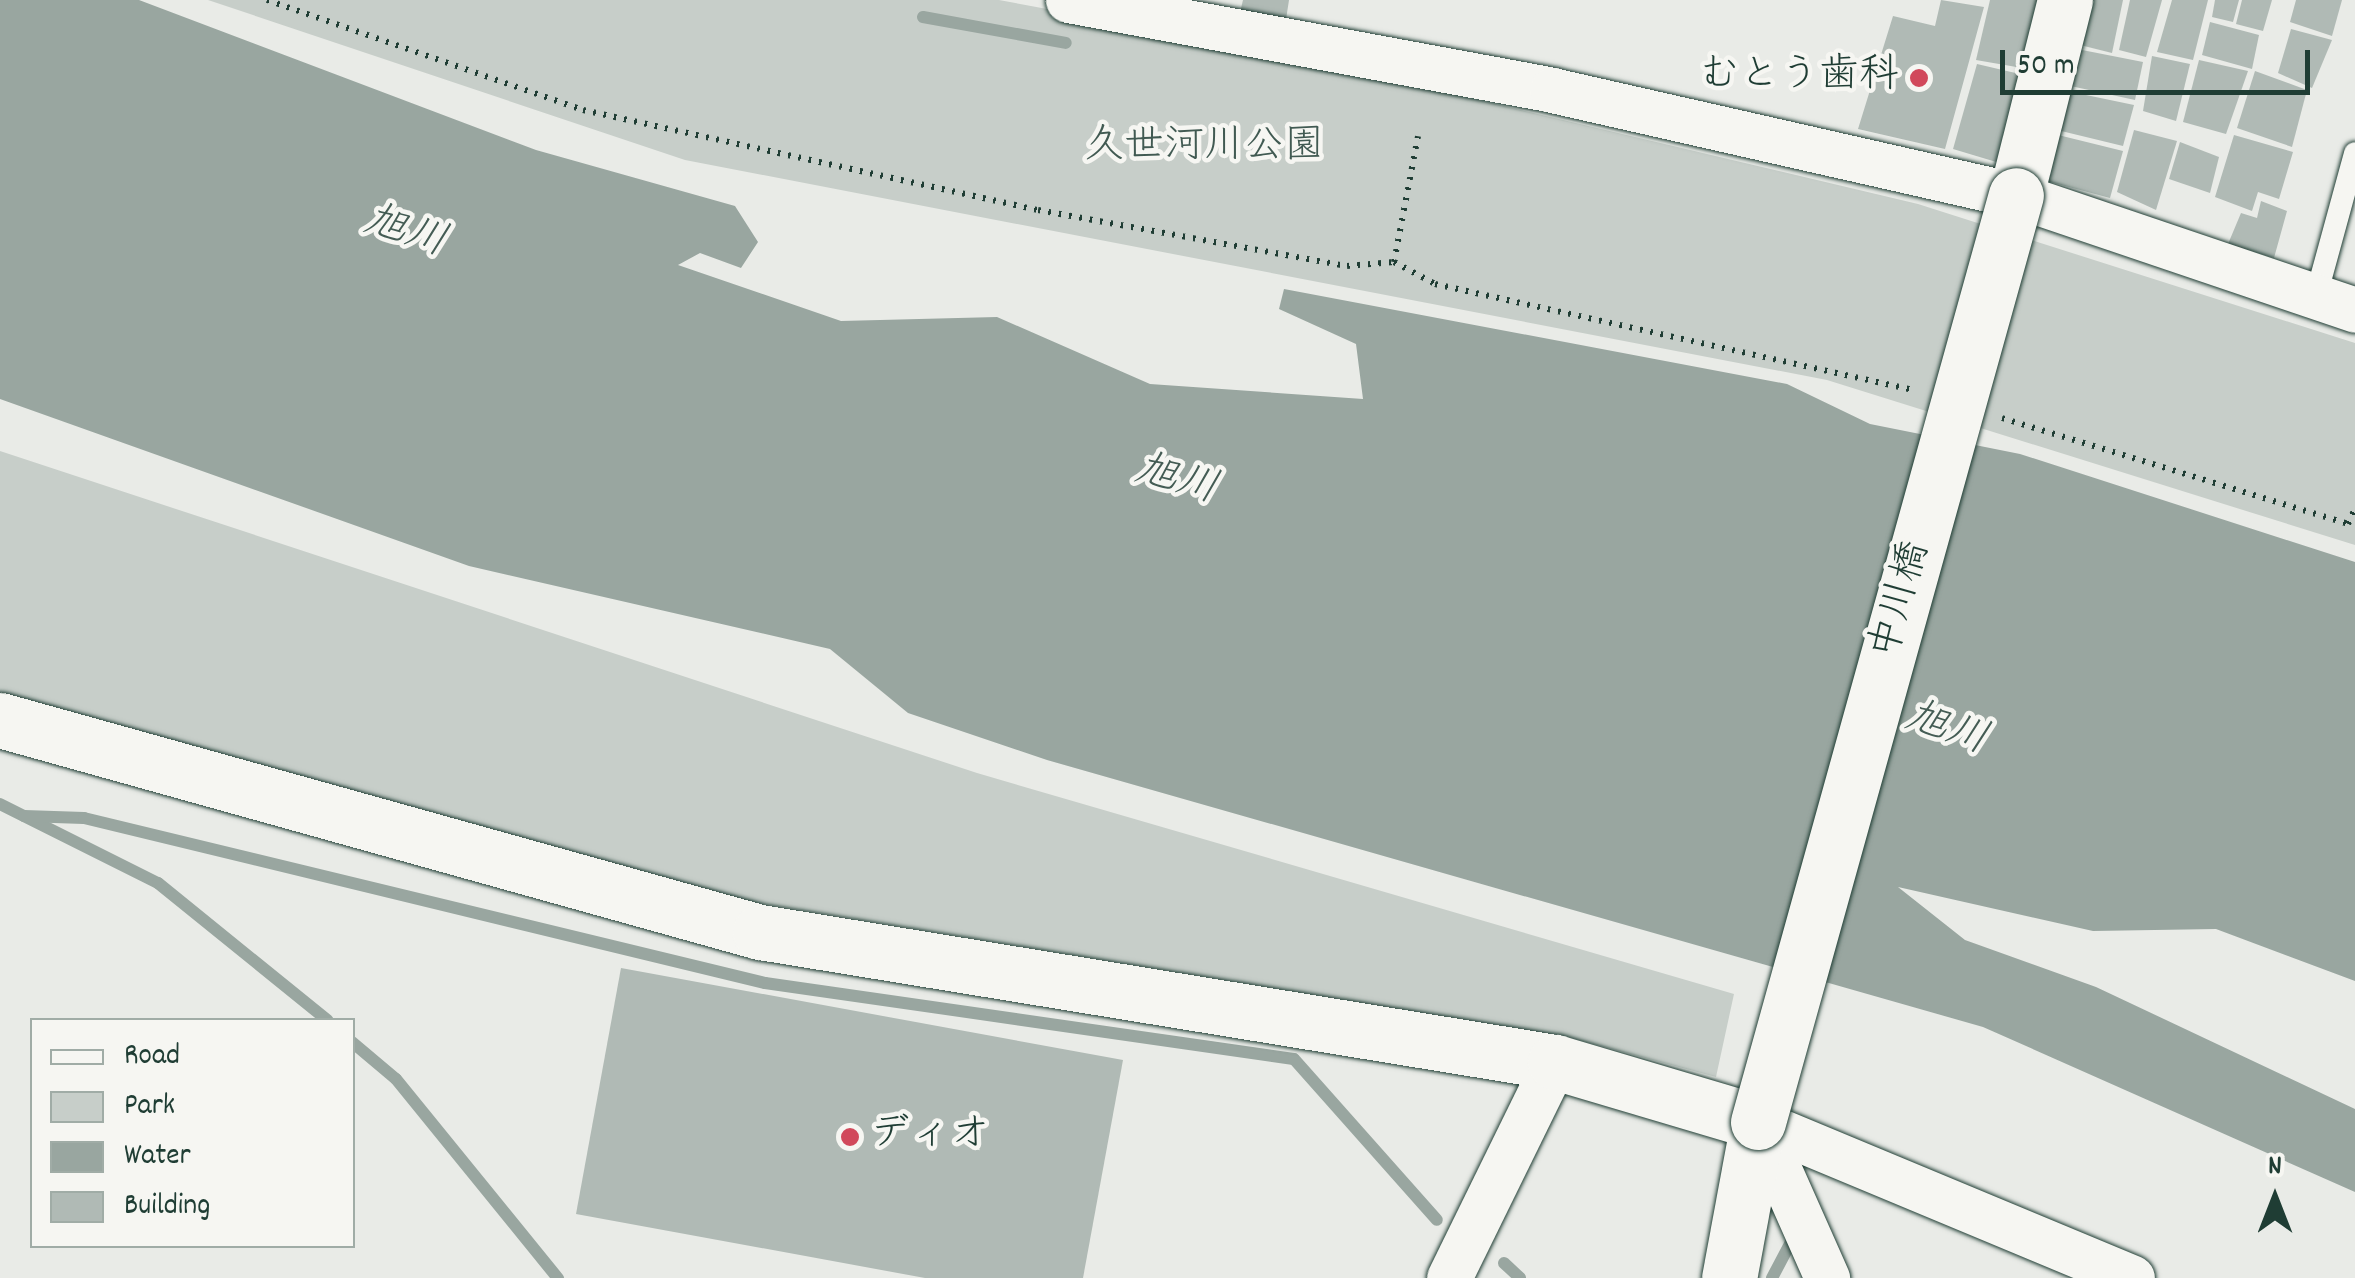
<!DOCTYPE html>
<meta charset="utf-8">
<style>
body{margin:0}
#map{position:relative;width:2355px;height:1278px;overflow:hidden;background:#e9ebe7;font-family:Dekko,"Klee One",sans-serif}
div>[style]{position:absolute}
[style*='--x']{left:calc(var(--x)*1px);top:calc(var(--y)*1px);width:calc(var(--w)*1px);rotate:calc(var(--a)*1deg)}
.green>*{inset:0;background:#c7cec9}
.water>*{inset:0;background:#99a6a0}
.stream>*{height:12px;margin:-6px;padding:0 6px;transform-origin:6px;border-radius:6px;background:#99a6a0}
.building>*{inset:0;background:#b0bab5}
.path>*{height:6px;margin-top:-3px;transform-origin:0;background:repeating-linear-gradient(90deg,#1f3d34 0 2.5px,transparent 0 10.5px)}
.roads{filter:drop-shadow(0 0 2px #1f3d34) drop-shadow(0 0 2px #1f3d34)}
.service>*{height:22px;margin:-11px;padding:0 11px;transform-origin:11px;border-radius:11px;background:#f6f6f2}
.minor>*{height:45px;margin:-22.5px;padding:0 22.5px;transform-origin:22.5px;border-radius:22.5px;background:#f6f6f2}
.tertiary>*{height:55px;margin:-27.5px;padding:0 27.5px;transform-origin:27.5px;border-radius:27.5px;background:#f6f6f2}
.bridges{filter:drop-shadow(0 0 2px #1f3d34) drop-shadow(0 0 2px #1f3d34)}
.tertiary-bridge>*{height:55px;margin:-27.5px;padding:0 27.5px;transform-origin:27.5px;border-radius:27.5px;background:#f6f6f2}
.dots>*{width:28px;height:28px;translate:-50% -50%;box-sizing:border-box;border:5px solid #f6f6f2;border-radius:50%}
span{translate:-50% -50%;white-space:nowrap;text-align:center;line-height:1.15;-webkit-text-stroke:9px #f6f6f2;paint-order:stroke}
.poi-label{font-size:40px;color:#1f3d34}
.right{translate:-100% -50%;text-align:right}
.left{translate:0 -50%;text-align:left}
.park-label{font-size:40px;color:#415a52}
.street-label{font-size:40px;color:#1f3d34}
.water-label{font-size:42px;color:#445c54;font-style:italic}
.legend{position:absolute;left:30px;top:1018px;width:325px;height:230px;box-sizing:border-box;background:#f6f6f2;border:2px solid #a0aca6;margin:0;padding:12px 18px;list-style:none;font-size:30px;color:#1f3d34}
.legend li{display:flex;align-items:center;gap:20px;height:50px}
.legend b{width:50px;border:2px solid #a0aca6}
.north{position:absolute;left:2225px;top:1148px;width:100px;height:100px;-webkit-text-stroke:8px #f6f6f2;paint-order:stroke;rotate:0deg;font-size:28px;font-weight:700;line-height:40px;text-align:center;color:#1f3d34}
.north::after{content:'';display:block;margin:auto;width:35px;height:45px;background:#1f3d34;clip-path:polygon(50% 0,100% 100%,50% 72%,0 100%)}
.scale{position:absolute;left:2000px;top:50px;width:310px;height:45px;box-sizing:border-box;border:5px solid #1f3d34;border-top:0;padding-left:12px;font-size:30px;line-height:35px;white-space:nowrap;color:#1f3d34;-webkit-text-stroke:8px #f6f6f2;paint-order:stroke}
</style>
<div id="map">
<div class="green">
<i style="clip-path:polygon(208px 0,999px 0,1263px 49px,1918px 204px,2355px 343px,2355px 545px,1827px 380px,685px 160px)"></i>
<i style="clip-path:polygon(0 451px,977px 773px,1734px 994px,1716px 1077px,1564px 1036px,686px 891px,0 693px)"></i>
</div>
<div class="water">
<i style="clip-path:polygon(0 0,139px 0,536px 150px,735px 206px,758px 242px,741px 268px,700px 253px,678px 265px,841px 321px,997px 317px,1150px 384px,1363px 399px,1356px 344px,1279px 309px,1284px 289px,1787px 384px,1870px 424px,2020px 454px,2355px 562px,2355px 981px,2216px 929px,2093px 931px,1898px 887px,1965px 940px,2096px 987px,2355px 1109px,2355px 1192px,1983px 1027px,1047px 760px,908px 713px,830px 649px,469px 566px,0 399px)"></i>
</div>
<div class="stream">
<i style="--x:923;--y:17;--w:145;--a:10.3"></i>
<i style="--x:0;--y:804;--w:177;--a:26.6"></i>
<i style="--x:158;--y:883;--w:218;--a:39"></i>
<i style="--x:24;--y:816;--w:60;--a:1.9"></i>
<i style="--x:84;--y:818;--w:701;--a:13.62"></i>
<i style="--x:765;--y:983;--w:534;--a:8.18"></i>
<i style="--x:1294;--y:1059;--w:215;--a:48.4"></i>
<i style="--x:352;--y:1042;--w:57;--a:40.1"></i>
<i style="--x:396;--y:1079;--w:257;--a:50.9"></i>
<i style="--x:1504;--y:1263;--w:22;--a:43"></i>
<i style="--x:1772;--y:1278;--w:41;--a:-62.2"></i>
</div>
<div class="building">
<i style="clip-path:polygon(1243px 0,1289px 0,1285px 26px,1239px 17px)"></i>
<i style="clip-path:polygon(1941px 0,1984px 7px,1945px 149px,1858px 129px,1893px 16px,1935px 26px)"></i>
<i style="clip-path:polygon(1990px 0,2045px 0,2028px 69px,1976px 60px)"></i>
<i style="clip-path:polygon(2089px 0,2123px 0,2112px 53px,2076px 44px)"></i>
<i style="clip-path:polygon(2130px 0,2162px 0,2146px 57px,2119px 50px)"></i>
<i style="clip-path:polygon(2172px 0,2208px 0,2193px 60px,2157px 52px)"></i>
<i style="clip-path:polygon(2215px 0,2239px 0,2233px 22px,2212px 17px)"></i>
<i style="clip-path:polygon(2242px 0,2272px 0,2263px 31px,2236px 24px)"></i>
<i style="clip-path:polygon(2296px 0,2342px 0,2332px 36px,2290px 22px)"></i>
<i style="clip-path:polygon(2210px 22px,2259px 35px,2252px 69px,2202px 55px)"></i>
<i style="clip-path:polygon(2291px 29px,2332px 40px,2312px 88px,2278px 73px)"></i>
<i style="clip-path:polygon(2077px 49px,2143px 62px,2135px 100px,2066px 85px)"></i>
<i style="clip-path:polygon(2152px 56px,2190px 64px,2176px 121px,2143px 111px)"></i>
<i style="clip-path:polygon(2199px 60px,2248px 71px,2226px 134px,2183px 122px)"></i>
<i style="clip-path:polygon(1977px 64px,2024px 75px,2003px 164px,1953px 149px)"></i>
<i style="clip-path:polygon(2255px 71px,2307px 90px,2292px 147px,2237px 128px)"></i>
<i style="clip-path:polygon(2062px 90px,2134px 105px,2123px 146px,2053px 129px)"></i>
<i style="clip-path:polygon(2134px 130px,2177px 141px,2156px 210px,2117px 192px)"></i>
<i style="clip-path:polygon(2050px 133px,2123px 151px,2110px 198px,2039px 179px)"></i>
<i style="clip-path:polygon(2234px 135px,2293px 152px,2279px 199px,2258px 192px,2252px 211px,2215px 197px)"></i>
<i style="clip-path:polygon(2180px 142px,2219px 157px,2210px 193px,2169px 179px)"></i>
<i style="clip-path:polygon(2261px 201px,2287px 211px,2274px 258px,2228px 244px,2241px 213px,2257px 218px)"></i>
<i style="clip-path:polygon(621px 968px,1123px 1060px,1083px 1278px,925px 1278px,576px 1214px)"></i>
</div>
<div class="path">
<i style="--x:267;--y:0;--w:335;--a:19.2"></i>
<i style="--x:583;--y:110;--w:466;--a:12.4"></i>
<i style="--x:1038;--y:210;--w:314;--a:10.3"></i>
<i style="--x:1347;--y:266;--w:47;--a:-4.9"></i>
<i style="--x:1394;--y:262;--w:47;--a:28.2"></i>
<i style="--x:1435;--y:284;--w:491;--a:12.5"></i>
<i style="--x:1394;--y:262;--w:128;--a:-79.2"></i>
<i style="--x:2002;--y:418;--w:362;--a:17"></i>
<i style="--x:2348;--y:524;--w:17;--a:-66"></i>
</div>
<div class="roads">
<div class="service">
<i style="--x:2316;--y:296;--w:148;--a:-74.7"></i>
</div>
<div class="minor">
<i style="--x:1068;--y:0;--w:492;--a:10.5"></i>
<i style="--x:1552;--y:90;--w:476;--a:12.8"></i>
<i style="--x:2016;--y:195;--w:358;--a:18.7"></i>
<i style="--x:1758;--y:1122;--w:405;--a:22.6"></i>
<i style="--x:1758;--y:1122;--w:171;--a:66.1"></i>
<i style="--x:1449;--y:1278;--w:241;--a:-63.9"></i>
</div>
<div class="tertiary">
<i style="--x:2016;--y:195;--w:201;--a:-75.9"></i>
<i style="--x:0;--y:720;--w:789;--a:15.59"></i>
<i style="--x:760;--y:932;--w:806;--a:9.29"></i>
<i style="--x:1555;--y:1062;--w:212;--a:16.5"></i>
<i style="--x:1758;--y:1122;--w:159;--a:100.5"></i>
</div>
</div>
<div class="bridges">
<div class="tertiary-bridge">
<i style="--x:1758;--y:1122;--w:962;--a:-74.45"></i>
</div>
</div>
<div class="dots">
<i style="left:1919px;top:78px;background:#d1495b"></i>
<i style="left:850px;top:1137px;background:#d1495b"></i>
</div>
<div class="poi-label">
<span class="right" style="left:1899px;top:78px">むとう歯科</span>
<span class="left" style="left:870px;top:1137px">ディオ</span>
</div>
<div class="park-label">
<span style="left:1204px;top:149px">久世河川公園</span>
</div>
<div class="street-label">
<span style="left:1903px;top:601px;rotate:-74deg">中川橋</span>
</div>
<div class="water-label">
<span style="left:405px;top:234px;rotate:18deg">旭川</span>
<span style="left:1176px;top:482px;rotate:16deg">旭川</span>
<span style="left:1946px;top:731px;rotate:19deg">旭川</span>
</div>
<ul class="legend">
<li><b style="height:12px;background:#f6f6f2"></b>Road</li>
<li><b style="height:28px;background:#c7cec9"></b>Park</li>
<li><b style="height:28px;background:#99a6a0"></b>Water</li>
<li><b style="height:28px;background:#b0bab5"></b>Building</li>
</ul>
<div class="north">N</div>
<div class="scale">50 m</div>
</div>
